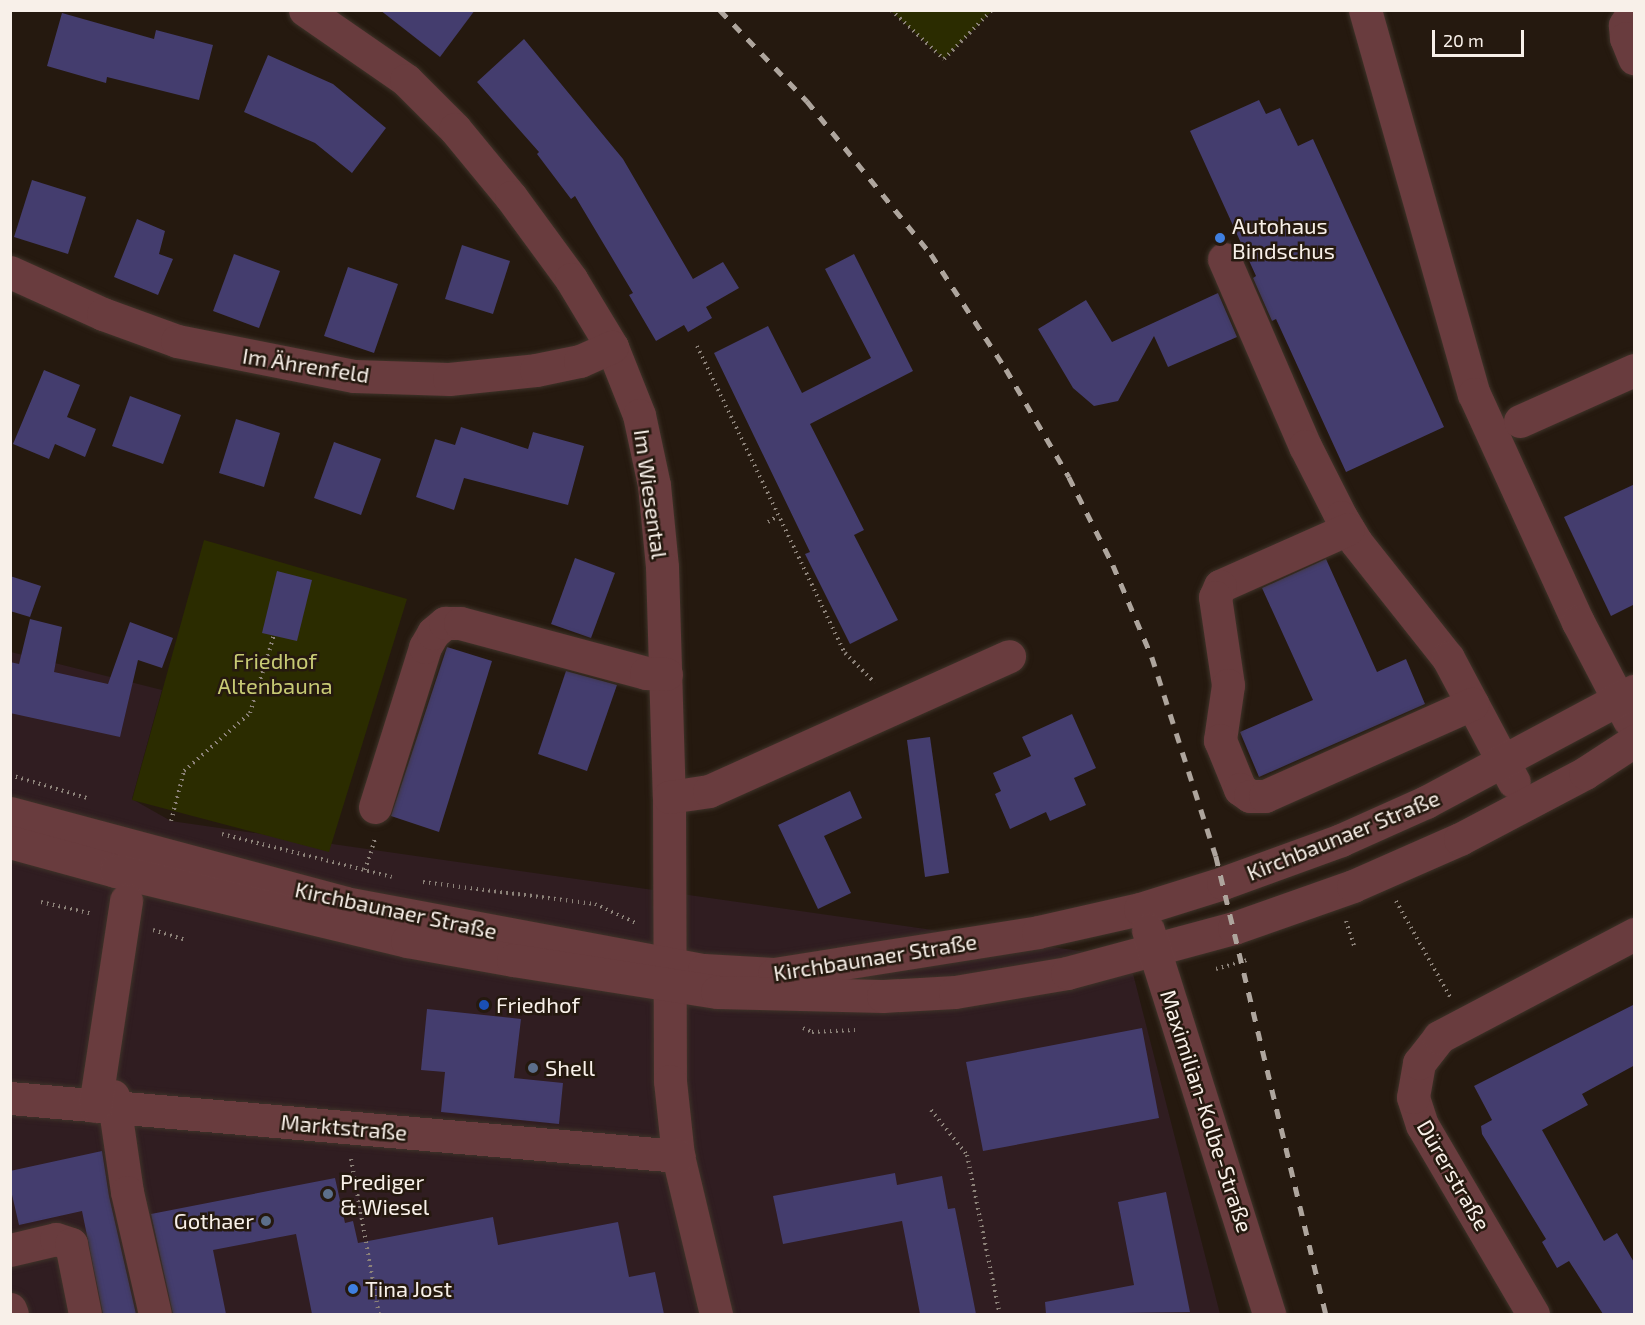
<!DOCTYPE html>
<meta charset="utf-8">
<style>
body{margin:0}
#map{position:relative;width:1645px;height:1325px;overflow:hidden;background:#25190f;font-family:"Exo 2",sans-serif}
div>[style]{position:absolute}
[style*='--x']{left:calc(var(--x)*1px);top:calc(var(--y)*1px);width:calc(var(--w)*1px);rotate:calc(var(--a)*1deg)}
.commercial>*{inset:0;background:#301d21}
.green>*{inset:0;background:#2b2c00}
.building>*{inset:0;background:#443d6e}
.path>*{height:4px;margin-top:-2px;transform-origin:0;background:repeating-linear-gradient(90deg,#8c8279 0 1.5px,transparent 0 6px)}
.roads{filter:drop-shadow(0 0 2px #3e3329) drop-shadow(0 0 2px #3e3329)}
.minor>*{height:33px;margin:-16.5px;padding:0 16.5px;transform-origin:16.5px;border-radius:16.5px;background:#693c3e}
.rail>*{height:4.5px;margin-top:-2.25px;transform-origin:0;background:repeating-linear-gradient(90deg,#aea59d 0 10px,transparent 0 20px)}
.dots>*{width:16px;height:16px;translate:-50% -50%;box-sizing:border-box;border:3px solid #25190f;border-radius:50%}
span{translate:-50% -50%;white-space:nowrap;text-align:center;line-height:1.15;-webkit-text-stroke:5px #25190f;paint-order:stroke}
.poi-label{font-size:22px;color:#f8f0e9}
.left{translate:0 -50%;text-align:left}
.right{translate:-100% -50%;text-align:right}
.street-label{font-size:22px;color:#f8f0e9}
.park-label{font-size:22px;color:#c7ca74}
.frame{position:absolute;inset:0;border:12px solid #f8f0e9;pointer-events:none}
.scale{position:absolute;left:1432px;top:30px;width:92px;height:27px;box-sizing:border-box;border:3px solid #f8f0e9;border-top:0;padding-left:8px;font-size:18px;line-height:21px;white-space:nowrap;color:#f8f0e9;-webkit-text-stroke:4px #25190f;paint-order:stroke}
</style>
<div id="map">
<div class="commercial">
<i style="clip-path:polygon(11px 652px,162px 690px,132px 799px,171px 821px,1129px 958px,1220px 1314px,11px 1314px)"></i>
</div>
<div class="green">
<i style="clip-path:polygon(891px 11px,992px 11px,944px 59px)"></i>
<i style="clip-path:polygon(204px 540px,407px 599px,329px 852px,132px 800px)"></i>
</div>
<div class="building">
<i style="clip-path:polygon(380px 10px,475px 10px,440px 57px)"></i>
<i style="clip-path:polygon(62px 13px,154px 39px,156px 30px,213px 45px,199px 100px,107px 77px,106px 83px,47px 66px)"></i>
<i style="clip-path:polygon(524px 39px,623px 159px,693px 279px,723px 262px,739px 288px,706px 307px,712px 318px,688px 332px,684px 325px,656px 341px,629px 295px,633px 293px,575px 196px,571px 199px,537px 154px,539px 152px,477px 82px)"></i>
<i style="clip-path:polygon(268px 55px,333px 84px,386px 128px,352px 173px,315px 143px,244px 112px)"></i>
<i style="clip-path:polygon(1259px 100px,1266px 114px,1280px 108px,1298px 146px,1313px 139px,1444px 427px,1346px 472px,1276px 319px,1272px 321px,1253px 278px,1256px 276px,1190px 131px)"></i>
<i style="clip-path:polygon(32px 180px,86px 197px,68px 254px,14px 237px)"></i>
<i style="clip-path:polygon(137px 219px,165px 231px,159px 254px,173px 259px,158px 295px,114px 277px)"></i>
<i style="clip-path:polygon(462px 245px,510px 261px,493px 314px,445px 299px)"></i>
<i style="clip-path:polygon(234px 254px,280px 271px,259px 328px,213px 311px)"></i>
<i style="clip-path:polygon(854px 254px,913px 371px,810px 424px,864px 530px,854px 535px,898px 620px,850px 644px,805px 554px,810px 552px,714px 353px,768px 326px,802px 393px,871px 358px,825px 269px)"></i>
<i style="clip-path:polygon(348px 267px,398px 284px,374px 353px,324px 336px)"></i>
<i style="clip-path:polygon(1218px 293px,1237px 337px,1168px 367px,1154px 336px,1118px 401px,1094px 406px,1073px 388px,1038px 329px,1086px 300px,1112px 342px)"></i>
<i style="clip-path:polygon(44px 370px,80px 385px,67px 417px,96px 429px,85px 457px,55px 444px,49px 459px,13px 444px)"></i>
<i style="clip-path:polygon(130px 396px,181px 415px,163px 464px,112px 446px)"></i>
<i style="clip-path:polygon(236px 419px,280px 433px,264px 487px,219px 473px)"></i>
<i style="clip-path:polygon(461px 427px,528px 449px,533px 432px,584px 446px,568px 505px,464px 478px,454px 510px,416px 497px,435px 439px,455px 445px)"></i>
<i style="clip-path:polygon(334px 442px,381px 459px,361px 515px,314px 498px)"></i>
<i style="clip-path:polygon(1635px 484px,1635px 604px,1611px 616px,1564px 517px)"></i>
<i style="clip-path:polygon(575px 558px,615px 573px,591px 638px,551px 624px)"></i>
<i style="clip-path:polygon(1326px 559px,1377px 672px,1406px 659px,1425px 704px,1259px 777px,1240px 732px,1313px 700px,1262px 588px)"></i>
<i style="clip-path:polygon(277px 571px,312px 580px,297px 641px,262px 633px)"></i>
<i style="clip-path:polygon(10px 576px,41px 586px,30px 617px,10px 611px)"></i>
<i style="clip-path:polygon(30px 619px,62px 627px,54px 672px,108px 684px,130px 622px,173px 638px,162px 668px,138px 660px,120px 737px,10px 713px,10px 662px,19px 664px)"></i>
<i style="clip-path:polygon(447px 647px,492px 661px,439px 832px,391px 816px)"></i>
<i style="clip-path:polygon(566px 671px,617px 685px,587px 771px,538px 754px)"></i>
<i style="clip-path:polygon(1072px 714px,1096px 768px,1074px 778px,1086px 805px,1050px 821px,1046px 812px,1010px 829px,995px 794px,1001px 791px,993px 773px,1031px 756px,1022px 737px)"></i>
<i style="clip-path:polygon(930px 737px,949px 873px,925px 877px,907px 740px)"></i>
<i style="clip-path:polygon(850px 791px,862px 818px,824px 836px,851px 893px,818px 909px,778px 825px)"></i>
<i style="clip-path:polygon(1635px 1004px,1635px 1065px,1582px 1094px,1588px 1105px,1542px 1130px,1604px 1241px,1617px 1233px,1635px 1264px,1635px 1314px,1603px 1314px,1569px 1261px,1557px 1268px,1542px 1242px,1546px 1239px,1482px 1134px,1481px 1126px,1492px 1120px,1474px 1086px)"></i>
<i style="clip-path:polygon(427px 1009px,521px 1019px,514px 1078px,563px 1083px,559px 1124px,441px 1112px,445px 1072px,421px 1070px)"></i>
<i style="clip-path:polygon(1142px 1028px,1159px 1118px,983px 1151px,966px 1062px)"></i>
<i style="clip-path:polygon(102px 1151px,109px 1196px,136px 1314px,103px 1314px,82px 1211px,19px 1225px,10px 1186px,10px 1171px)"></i>
<i style="clip-path:polygon(895px 1173px,897px 1185px,942px 1176px,948px 1209px,955px 1208px,976px 1314px,920px 1314px,902px 1221px,783px 1244px,773px 1196px)"></i>
<i style="clip-path:polygon(335px 1178px,345px 1223px,353px 1221px,358px 1243px,493px 1217px,498px 1245px,618px 1222px,629px 1277px,655px 1272px,664px 1314px,312px 1314px,296px 1234px,213px 1250px,226px 1314px,173px 1314px,151px 1214px)"></i>
<i style="clip-path:polygon(1166px 1192px,1190px 1312px,1046px 1314px,1045px 1302px,1134px 1285px,1118px 1202px)"></i>
</div>
<div class="path">
<i style="--x:891;--y:10;--w:72;--a:42.8"></i>
<i style="--x:944;--y:59;--w:69;--a:-45.6"></i>
<i style="--x:697;--y:346;--w:341;--a:64.3"></i>
<i style="--x:845;--y:653;--w:42;--a:45"></i>
<i style="--x:768;--y:522;--w:12;--a:-31"></i>
<i style="--x:10;--y:775;--w:80;--a:16.6"></i>
<i style="--x:171;--y:821;--w:52;--a:-75.4"></i>
<i style="--x:184;--y:771;--w:88;--a:-41.3"></i>
<i style="--x:250;--y:713;--w:82;--a:-72.9"></i>
<i style="--x:222;--y:834;--w:175;--a:14.2"></i>
<i style="--x:365;--y:870;--w:33;--a:-72"></i>
<i style="--x:423;--y:882;--w:173;--a:7.3"></i>
<i style="--x:595;--y:904;--w:47;--a:24.9"></i>
<i style="--x:1396;--y:901;--w:110;--a:60.6"></i>
<i style="--x:41;--y:902;--w:53;--a:13"></i>
<i style="--x:1346;--y:921;--w:29;--a:72"></i>
<i style="--x:153;--y:930;--w:34;--a:17"></i>
<i style="--x:1216;--y:969;--w:32;--a:-16"></i>
<i style="--x:803;--y:1028;--w:10;--a:24"></i>
<i style="--x:812;--y:1032;--w:43;--a:-2.7"></i>
<i style="--x:931;--y:1110;--w:58;--a:51.3"></i>
<i style="--x:967;--y:1155;--w:159;--a:78.4"></i>
<i style="--x:351;--y:1159;--w:158;--a:79.8"></i>
</div>
<div class="roads">
<div class="minor">
<i style="--x:305;--y:10;--w:123;--a:34.7"></i>
<i style="--x:406;--y:80;--w:69;--a:45"></i>
<i style="--x:455;--y:129;--w:88;--a:50.5"></i>
<i style="--x:511;--y:197;--w:102;--a:53.8"></i>
<i style="--x:571;--y:279;--w:79;--a:58.9"></i>
<i style="--x:612;--y:347;--w:73;--a:68.3"></i>
<i style="--x:639;--y:415;--w:72;--a:77.9"></i>
<i style="--x:654;--y:485;--w:82;--a:84.4"></i>
<i style="--x:662;--y:567;--w:230;--a:88.3"></i>
<i style="--x:669;--y:797;--w:284;--a:89.8"></i>
<i style="--x:670;--y:1081;--w:75;--a:83.9"></i>
<i style="--x:678;--y:1156;--w:163;--a:76.5"></i>
<i style="--x:1365;--y:10;--w:399;--a:74.2"></i>
<i style="--x:1474;--y:394;--w:251;--a:65.5"></i>
<i style="--x:1578;--y:622;--w:110;--a:62.5"></i>
<i style="--x:1634;--y:11;--w:17;--a:123"></i>
<i style="--x:1625;--y:25;--w:13;--a:86"></i>
<i style="--x:1626;--y:38;--w:22;--a:68"></i>
<i style="--x:1224;--y:259;--w:204;--a:66.6"></i>
<i style="--x:1305;--y:446;--w:80;--a:63.1"></i>
<i style="--x:1341;--y:517;--w:29;--a:59"></i>
<i style="--x:1356;--y:542;--w:148;--a:51.6"></i>
<i style="--x:1448;--y:658;--w:140;--a:62"></i>
<i style="--x:10;--y:272;--w:102;--a:24.3"></i>
<i style="--x:103;--y:314;--w:79;--a:20"></i>
<i style="--x:177;--y:341;--w:180;--a:11.2"></i>
<i style="--x:354;--y:376;--w:95;--a:1.8"></i>
<i style="--x:449;--y:379;--w:87;--a:-5.9"></i>
<i style="--x:536;--y:370;--w:45;--a:-11.6"></i>
<i style="--x:580;--y:361;--w:35;--a:-24"></i>
<i style="--x:1520;--y:421;--w:125;--a:-24.1"></i>
<i style="--x:1348;--y:529;--w:140;--a:156"></i>
<i style="--x:1220;--y:586;--w:12;--a:114"></i>
<i style="--x:1215;--y:597;--w:89;--a:81.6"></i>
<i style="--x:1228;--y:685;--w:56;--a:98.3"></i>
<i style="--x:1220;--y:740;--w:53;--a:67.8"></i>
<i style="--x:1240;--y:789;--w:12;--a:35"></i>
<i style="--x:1250;--y:796;--w:15;--a:0"></i>
<i style="--x:1265;--y:796;--w:227;--a:-24"></i>
<i style="--x:669;--y:797;--w:40;--a:-8.5"></i>
<i style="--x:709;--y:791;--w:329;--a:-24.2"></i>
<i style="--x:375;--y:807;--w:168;--a:-72.6"></i>
<i style="--x:425;--y:647;--w:16;--a:-60"></i>
<i style="--x:433;--y:633;--w:16;--a:-40"></i>
<i style="--x:445;--y:623;--w:15;--a:0"></i>
<i style="--x:460;--y:623;--w:193;--a:15"></i>
<i style="--x:646;--y:673;--w:20;--a:3"></i>
<i style="--x:10;--y:813;--w:347;--a:15"></i>
<i style="--x:345;--y:903;--w:365;--a:10.6"></i>
<i style="--x:704;--y:970;--w:70;--a:3.3"></i>
<i style="--x:774;--y:974;--w:267;--a:-9"></i>
<i style="--x:1038;--y:932;--w:105;--a:-12.7"></i>
<i style="--x:1140;--y:909;--w:87;--a:-17.4"></i>
<i style="--x:1223;--y:883;--w:126;--a:-20"></i>
<i style="--x:1341;--y:840;--w:93;--a:-24.1"></i>
<i style="--x:1426;--y:802;--w:236;--a:-28.1"></i>
<i style="--x:10;--y:842;--w:110;--a:15.3"></i>
<i style="--x:116;--y:871;--w:299;--a:13.5"></i>
<i style="--x:407;--y:941;--w:108;--a:10.2"></i>
<i style="--x:513;--y:960;--w:206;--a:8.9"></i>
<i style="--x:717;--y:992;--w:166;--a:1.4"></i>
<i style="--x:883;--y:996;--w:72;--a:-3.2"></i>
<i style="--x:955;--y:992;--w:114;--a:-9.6"></i>
<i style="--x:1067;--y:973;--w:173;--a:-15.1"></i>
<i style="--x:1234;--y:928;--w:126;--a:-19.4"></i>
<i style="--x:1353;--y:886;--w:117;--a:-23.7"></i>
<i style="--x:1460;--y:839;--w:141;--a:-27.8"></i>
<i style="--x:1585;--y:773;--w:59;--a:-33.1"></i>
<i style="--x:1148;--y:930;--w:403;--a:72.5"></i>
<i style="--x:113;--y:1096;--w:97;--a:81.7"></i>
<i style="--x:127;--y:1192;--w:125;--a:77.1"></i>
<i style="--x:10;--y:1098;--w:671;--a:4.96"></i>
<i style="--x:95;--y:1106;--w:208;--a:-81.4"></i>
<i style="--x:10;--y:1250;--w:47;--a:-13.4"></i>
<i style="--x:56;--y:1239;--w:16;--a:18"></i>
<i style="--x:71;--y:1244;--w:71;--a:78.7"></i>
<i style="--x:10;--y:1309;--w:5;--a:68"></i>
<i style="--x:1533;--y:1314;--w:219;--a:-120.4"></i>
<i style="--x:1422;--y:1125;--w:29;--a:-108"></i>
<i style="--x:1413;--y:1097;--w:35;--a:-80"></i>
<i style="--x:1419;--y:1063;--w:33;--a:-52"></i>
<i style="--x:1439;--y:1037;--w:221;--a:-27.8"></i>
</div>
</div>
<div class="rail">
<i style="--x:720;--y:10;--w:126;--a:46.3"></i>
<i style="--x:807;--y:101;--w:197;--a:51"></i>
<i style="--x:931;--y:254;--w:137;--a:56.9"></i>
<i style="--x:1006;--y:369;--w:125;--a:59.7"></i>
<i style="--x:1069;--y:477;--w:98;--a:63.4"></i>
<i style="--x:1113;--y:565;--w:100;--a:67"></i>
<i style="--x:1152;--y:657;--w:209;--a:72.2"></i>
<i style="--x:1216;--y:856;--w:471;--a:76.5"></i>
</div>
<div class="dots">
<i style="left:1220px;top:238px;background:#3f7fe0"></i>
<i style="left:484px;top:1005px;background:#1a4fb4"></i>
<i style="left:533px;top:1068px;background:#5c6f8a"></i>
<i style="left:328px;top:1194px;background:#5c6f8a"></i>
<i style="left:266px;top:1221px;background:#5c6f8a"></i>
<i style="left:353px;top:1289px;background:#3f7fe0"></i>
</div>
<div class="poi-label">
<span class="left" style="left:1232px;top:238px">Autohaus<br>Bindschus</span>
<span class="left" style="left:496px;top:1005px">Friedhof</span>
<span class="left" style="left:545px;top:1068px">Shell</span>
<span class="left" style="left:340px;top:1194px">Prediger<br>&amp; Wiesel</span>
<span class="right" style="left:254px;top:1221px">Gothaer</span>
<span class="left" style="left:365px;top:1289px">Tina Jost</span>
</div>
<div class="street-label">
<span style="left:306px;top:365px;rotate:9deg">Im Ährenfeld</span>
<span style="left:651px;top:494px;rotate:82deg">Im Wiesental</span>
<span style="left:1343px;top:835px;rotate:-22deg">Kirchbaunaer Straße</span>
<span style="left:396px;top:910px;rotate:12deg">Kirchbaunaer Straße</span>
<span style="left:875px;top:957px;rotate:-9deg">Kirchbaunaer Straße</span>
<span style="left:1207px;top:1111px;rotate:72deg">Maximilian-Kolbe-Straße</span>
<span style="left:344px;top:1127px;rotate:5deg">Marktstraße</span>
<span style="left:1454px;top:1175px;rotate:60deg">Dürerstraße</span>
</div>
<div class="park-label">
<span style="left:275px;top:673px">Friedhof<br>Altenbauna</span>
</div>
<div class="frame"></div>
<div class="scale">20 m</div>
</div>
